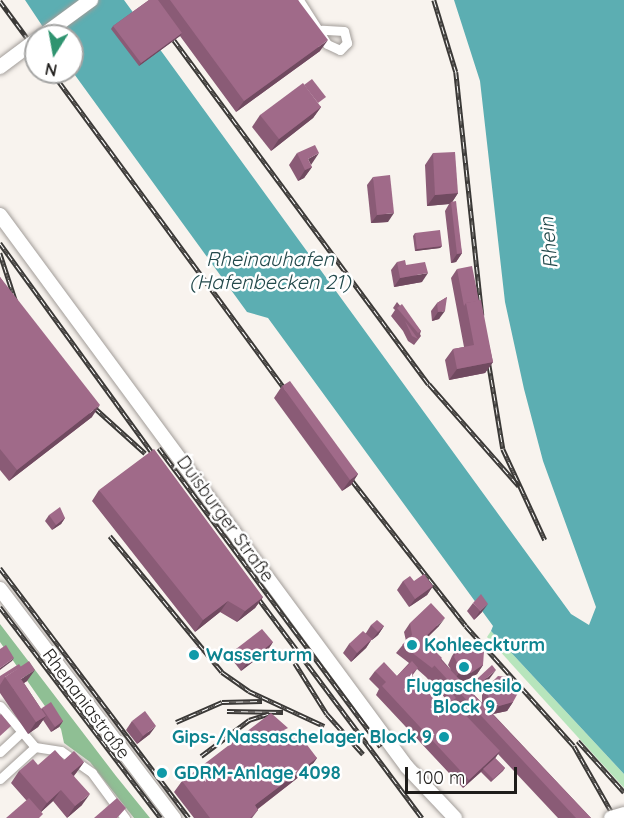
<!DOCTYPE html>
<meta charset="utf-8">
<style>
body{margin:0}
#map{position:relative;width:624px;height:818px;overflow:hidden;background:#f8f3ee;font-family:Quicksand,sans-serif}
div>[style]{position:absolute}
[style*='--x']{left:calc(var(--x)*1px);top:calc(var(--y)*1px);width:calc(var(--w)*1px);rotate:calc(var(--a)*1deg)}
.green>*{inset:0;background:#b7e5bc}
.forest>*{inset:0;background:#8fbf94}
.water>*{inset:0;background:#5caeb2}
.roads{filter:drop-shadow(0 0 2px #a29d99) drop-shadow(0 0 2px #a29d99)}
.street>*{height:9px;margin:-4.5px;padding:0 4.5px;transform-origin:4.5px;border-radius:4.5px;background:#fff}
.secondary>*{height:14px;margin:-7px;padding:0 7px;transform-origin:7px;border-radius:7px;background:#fff}
.rail>*{height:4.5px;margin-top:-2.25px;transform-origin:0;background:repeating-linear-gradient(90deg,#fff 0 7px,#3b3937 0 14px);box-sizing:border-box;border-block:2px solid #3b3937}
.bridges{filter:drop-shadow(0 0 2px #a29d99) drop-shadow(0 0 2px #a29d99)}
.secondary-bridge>*{height:14px;margin:-7px;padding:0 7px;transform-origin:7px;border-radius:7px;background:#fff}
.wall>*{inset:0;background:#8a5b76}
.shaded-wall>*{inset:0;background:#704a60}
.building>*{inset:0;background:#a06a89}
.dots>*{width:16px;height:16px;translate:-50% -50%;box-sizing:border-box;border:3px solid #fff;border-radius:50%}
span{translate:-50% -50%;white-space:nowrap;text-align:center;line-height:1.15;-webkit-text-stroke:5px #fff;paint-order:stroke}
.street-label{font-size:18px;color:#1f1d1b}
.culture-label{font-size:18px;color:#0d838f;font-weight:700}
.left{translate:0 -50%;text-align:left}
.right{translate:-100% -50%;text-align:right}
.water-label{font-size:20px;color:#22494b;font-style:italic}
.north{position:absolute;left:24px;top:24px;width:60px;height:60px;box-sizing:border-box;background:#fff;border:2px solid #a5a5a4;border-radius:50%;rotate:191deg;font-size:16px;font-weight:700;line-height:24px;text-align:center;color:#1f1d1b}
.north::after{content:'';display:block;margin:auto;width:21px;height:27px;background:#2f9470;clip-path:polygon(50% 0,100% 100%,50% 72%,0 100%)}
.scale{position:absolute;left:405px;top:767px;width:112px;height:27px;box-sizing:border-box;border:3px solid #1f1d1b;border-top:0;padding-left:8px;font-size:18px;line-height:21px;white-space:nowrap;color:#1f1d1b;-webkit-text-stroke:4px #fff;paint-order:stroke}
</style>
<div id="map">
<div class="green">
<i style="clip-path:polygon(491px 631px,624px 774px,624px 788px,487px 637px)"></i>
</div>
<div class="forest">
<i style="clip-path:polygon(0 624px,116px 776px,150px 818px,134px 818px,90px 762px,64px 743px,61px 729px,0 642px)"></i>
</div>
<div class="water">
<i style="clip-path:polygon(25px 0,124px 0,571px 614px,589px 625px,596px 607px,543px 461px,524px 389px,505px 302px,480px 81px,454px 0,624px 0,624px 774px,491px 631px,493px 626px,268px 318px,247px 312px,72px 71px,72px 36px,49px 36px)"></i>
</div>
<div class="roads">
<div class="street">
<i style="--x:299;--y:0;--w:52;--a:57.5"></i>
<i style="--x:327;--y:44;--w:14;--a:25"></i>
<i style="--x:340;--y:50;--w:10;--a:-45"></i>
<i style="--x:347;--y:43;--w:12;--a:-104"></i>
<i style="--x:344;--y:31;--w:22;--a:-177"></i>
<i style="--x:0;--y:706;--w:54;--a:49.5"></i>
<i style="--x:35;--y:747;--w:26;--a:9"></i>
<i style="--x:61;--y:751;--w:38;--a:35"></i>
<i style="--x:92;--y:773;--w:56;--a:53.7"></i>
<i style="--x:0;--y:752;--w:26;--a:-43"></i>
<i style="--x:0;--y:779;--w:47;--a:-42.4"></i>
</div>
<div class="secondary">
<i style="--x:42;--y:36;--w:61;--a:-36.3"></i>
<i style="--x:0;--y:215;--w:686;--a:53.6"></i>
<i style="--x:407;--y:767;--w:70;--a:46.7"></i>
<i style="--x:0;--y:589;--w:288;--a:52.8"></i>
</div>
</div>
<div class="rail">
<i style="--x:434;--y:0;--w:75;--a:73"></i>
<i style="--x:456;--y:72;--w:245;--a:83.9"></i>
<i style="--x:0;--y:1;--w:61;--a:53.7"></i>
<i style="--x:174;--y:40;--w:428;--a:53.5"></i>
<i style="--x:429;--y:384;--w:136;--a:48.6"></i>
<i style="--x:52;--y:72;--w:406;--a:53.7"></i>
<i style="--x:0;--y:243;--w:276;--a:54"></i>
<i style="--x:0;--y:253;--w:58;--a:71.9"></i>
<i style="--x:487;--y:352;--w:98;--a:80.6"></i>
<i style="--x:503;--y:449;--w:100;--a:65.2"></i>
<i style="--x:85;--y:399;--w:81;--a:42"></i>
<i style="--x:159;--y:448;--w:372;--a:53.4"></i>
<i style="--x:343;--y:469;--w:199;--a:51.9"></i>
<i style="--x:466;--y:626;--w:161;--a:48"></i>
<i style="--x:574;--y:746;--w:83;--a:60.3"></i>
<i style="--x:110;--y:536;--w:176;--a:50.5"></i>
<i style="--x:222;--y:672;--w:33;--a:35"></i>
<i style="--x:249;--y:691;--w:83;--a:25"></i>
<i style="--x:0;--y:568;--w:313;--a:52.9"></i>
<i style="--x:250;--y:587;--w:288;--a:53.3"></i>
<i style="--x:0;--y:607;--w:265;--a:52.7"></i>
<i style="--x:295;--y:663;--w:60;--a:57.9"></i>
<i style="--x:327;--y:714;--w:54;--a:48"></i>
<i style="--x:227;--y:711;--w:56;--a:1"></i>
<i style="--x:176;--y:722;--w:50;--a:-23.5"></i>
<i style="--x:222;--y:702;--w:40;--a:-1.4"></i>
<i style="--x:578;--y:741;--w:69;--a:48"></i>
<i style="--x:201;--y:756;--w:60;--a:-36.9"></i>
<i style="--x:249;--y:720;--w:20;--a:-18"></i>
</div>
<div class="bridges">
<div class="secondary-bridge">
<i style="--x:0;--y:67;--w:45;--a:-36.9"></i>
<i style="--x:611;--y:818;--w:14;--a:-17"></i>
</div>
</div>
<div class="wall">
<i style="clip-path:polygon(149px 0,298px 0,320px 51px,236px 112px,180px 36px,139px 66px,111px 29px,113px 26px)"></i>
<i style="clip-path:polygon(320px 106px,321px 107px,313px 118px,271px 151px,252px 127px,260px 115px)"></i>
<i style="clip-path:polygon(297px 153px,312px 167px,304px 178px,298px 181px,289px 165px)"></i>
<i style="clip-path:polygon(433px 153px,458px 193px,452px 202px,462px 253px,456px 262px,451px 263px,445px 211px,449px 204px,427px 206px,425px 165px)"></i>
<i style="clip-path:polygon(373px 177px,388px 222px,371px 223px,367px 185px)"></i>
<i style="clip-path:polygon(415px 233px,442px 246px,440px 248px,415px 251px,413px 236px)"></i>
<i style="clip-path:polygon(397px 262px,406px 265px,422px 282px,394px 287px,391px 270px)"></i>
<i style="clip-path:polygon(457px 269px,479px 301px,493px 362px,485px 373px,449px 380px,445px 360px,453px 349px,464px 347px,451px 278px)"></i>
<i style="clip-path:polygon(0 277px,92px 417px,9px 481px,0 470px)"></i>
<i style="clip-path:polygon(447px 297px,439px 319px,432px 321px,431px 311px,437px 303px)"></i>
<i style="clip-path:polygon(397px 302px,421px 331px,420px 334px,421px 336px,414px 345px,408px 341px,403px 331px,391px 316px,395px 310px,393px 308px)"></i>
<i style="clip-path:polygon(282px 386px,358px 474px,351px 485px,342px 491px,274px 398px)"></i>
<i style="clip-path:polygon(99px 490px,263px 597px,255px 608px,237px 622px,220px 612px,195px 632px,92px 501px)"></i>
<i style="clip-path:polygon(49px 515px,65px 518px,61px 524px,52px 530px,45px 521px)"></i>
<i style="clip-path:polygon(403px 581px,414px 581px,433px 586px,427px 595px,409px 607px,397px 590px)"></i>
<i style="clip-path:polygon(473px 603px,482px 612px,474px 620px,467px 611px)"></i>
<i style="clip-path:polygon(evenodd,410px 623px,439px 626px,425px 640px,451px 670px,448px 665px,452px 656px,458px 647px,483px 665px,477px 674px,465px 681px,460px 680px,482px 703px,482px 695px,488px 686px,513px 702px,507px 711px,493px 714px,591px 818px,558px 818px,498px 754px,495px 758px,505px 768px,503px 771px,491px 782px,481px 772px,463px 788px,376px 695px,379px 689px,369px 679px,375px 671px,397px 676px,409px 663px,396px 653px,406px 641px,404px 632px,410px 623px,417px 669px,426px 677px,446px 699px,441px 706px,412px 676px,417px 669px)"></i>
<i style="clip-path:polygon(371px 625px,384px 626px,378px 635px,372px 640px,371px 640px,366px 648px,351px 662px,343px 653px,349px 644px,366px 633px)"></i>
<i style="clip-path:polygon(273px 642px,267px 651px,241px 671px,230px 657px,236px 649px)"></i>
<i style="clip-path:polygon(191px 652px,200px 656px,194px 661px,189px 654px)"></i>
<i style="clip-path:polygon(0 676px,27px 681px,24px 683px,41px 709px,42px 708px,63px 721px,59px 727px,51px 732px,43px 720px,38px 727px,28px 734px,0 693px)"></i>
<i style="clip-path:polygon(478px 678px,490px 678px,476px 691px,472px 686px)"></i>
<i style="clip-path:polygon(132px 721px,150px 734px,137px 744px,126px 730px)"></i>
<i style="clip-path:polygon(285px 731px,291px 739px,317px 758px,309px 769px,258px 809px,258px 810px,252px 818px,194px 818px,174px 792px,182px 781px)"></i>
<i style="clip-path:polygon(64px 760px,84px 762px,74px 776px,82px 805px,67px 818px,53px 801px,41px 812px,26px 800px,11px 783px,19px 771px,38px 765px)"></i>
</div>
<div class="shaded-wall">
<i style="clip-path:polygon(182px 33px,180px 36px,139px 66px,141px 63px)"></i>
<i style="clip-path:polygon(328px 40px,320px 51px,236px 112px,244px 101px)"></i>
<i style="clip-path:polygon(321px 107px,313px 118px,271px 151px,279px 139px)"></i>
<i style="clip-path:polygon(319px 153px,311px 165px,308px 159px)"></i>
<i style="clip-path:polygon(312px 167px,304px 178px,298px 181px,305px 170px)"></i>
<i style="clip-path:polygon(458px 193px,451px 204px,451px 202px,449px 204px,427px 206px,435px 195px)"></i>
<i style="clip-path:polygon(394px 213px,388px 222px,371px 223px,377px 215px)"></i>
<i style="clip-path:polygon(442px 246px,440px 248px,415px 251px,417px 249px)"></i>
<i style="clip-path:polygon(462px 253px,456px 262px,451px 263px,457px 254px)"></i>
<i style="clip-path:polygon(428px 273px,422px 282px,394px 287px,400px 278px)"></i>
<i style="clip-path:polygon(445px 311px,439px 319px,432px 321px,438px 312px)"></i>
<i style="clip-path:polygon(493px 362px,485px 373px,449px 380px,457px 369px)"></i>
<i style="clip-path:polygon(100px 405px,92px 417px,9px 481px,17px 470px)"></i>
<i style="clip-path:polygon(358px 474px,351px 485px,342px 491px,350px 480px)"></i>
<i style="clip-path:polygon(65px 518px,61px 524px,52px 530px,56px 525px)"></i>
<i style="clip-path:polygon(433px 586px,427px 595px,409px 607px,415px 599px)"></i>
<i style="clip-path:polygon(263px 597px,255px 608px,237px 622px,245px 611px)"></i>
<i style="clip-path:polygon(228px 601px,220px 612px,195px 632px,203px 620px)"></i>
<i style="clip-path:polygon(488px 604px,482px 612px,474px 620px,480px 611px)"></i>
<i style="clip-path:polygon(445px 618px,439px 626px,417px 647px,423px 639px)"></i>
<i style="clip-path:polygon(384px 626px,378px 635px,372px 640px,378px 632px)"></i>
<i style="clip-path:polygon(372px 639px,366px 648px,351px 662px,357px 653px)"></i>
<i style="clip-path:polygon(273px 642px,267px 651px,241px 671px,247px 663px)"></i>
<i style="clip-path:polygon(14px 658px,12px 661px,0 670px,0 668px)"></i>
<i style="clip-path:polygon(483px 665px,477px 674px,465px 681px,455px 679px,461px 670px)"></i>
<i style="clip-path:polygon(35px 670px,27px 681px,13px 690px,21px 679px)"></i>
<i style="clip-path:polygon(496px 670px,490px 678px,476px 691px,482px 682px)"></i>
<i style="clip-path:polygon(513px 702px,507px 711px,493px 714px,499px 706px)"></i>
<i style="clip-path:polygon(46px 716px,38px 727px,28px 734px,36px 722px)"></i>
<i style="clip-path:polygon(63px 721px,59px 727px,51px 732px,55px 727px)"></i>
<i style="clip-path:polygon(156px 726px,150px 734px,137px 744px,143px 736px)"></i>
<i style="clip-path:polygon(500px 751px,494px 760px,463px 788px,469px 780px)"></i>
<i style="clip-path:polygon(317px 758px,309px 769px,247px 817px,255px 805px)"></i>
<i style="clip-path:polygon(84px 762px,76px 773px,64px 785px,71px 773px)"></i>
<i style="clip-path:polygon(61px 790px,53px 801px,39px 814px,47px 803px)"></i>
<i style="clip-path:polygon(90px 794px,82px 805px,67px 818px,75px 806px)"></i>
</div>
<div class="building">
<i style="clip-path:polygon(149px 0,158px 0,182px 33px,141px 63px,113px 26px)"></i>
<i style="clip-path:polygon(170px 0,298px 0,328px 40px,244px 101px)"></i>
<i style="clip-path:polygon(312px 79px,326px 97px,318px 103px,304px 85px)"></i>
<i style="clip-path:polygon(303px 83px,321px 107px,279px 139px,260px 115px)"></i>
<i style="clip-path:polygon(315px 145px,319px 153px,308px 159px,312px 167px,305px 170px,297px 153px)"></i>
<i style="clip-path:polygon(455px 152px,458px 193px,435px 195px,433px 153px)"></i>
<i style="clip-path:polygon(390px 175px,394px 213px,377px 215px,373px 177px)"></i>
<i style="clip-path:polygon(456px 201px,462px 253px,457px 254px,451px 202px)"></i>
<i style="clip-path:polygon(440px 230px,442px 246px,417px 249px,415px 233px)"></i>
<i style="clip-path:polygon(405px 260px,406px 265px,425px 262px,428px 273px,400px 278px,397px 262px)"></i>
<i style="clip-path:polygon(472px 266px,479px 301px,466px 303px,464px 306px,457px 269px)"></i>
<i style="clip-path:polygon(0 277px,100px 405px,17px 470px,0 449px)"></i>
<i style="clip-path:polygon(447px 297px,445px 311px,438px 312px,437px 303px)"></i>
<i style="clip-path:polygon(481px 300px,493px 362px,457px 369px,453px 349px,474px 345px,466px 303px)"></i>
<i style="clip-path:polygon(402px 304px,421px 331px,418px 333px,397px 308px)"></i>
<i style="clip-path:polygon(405px 321px,418px 339px,412px 336px)"></i>
<i style="clip-path:polygon(290px 381px,358px 474px,350px 480px,282px 386px)"></i>
<i style="clip-path:polygon(154px 449px,263px 597px,245px 611px,228px 601px,203px 620px,99px 490px)"></i>
<i style="clip-path:polygon(60px 507px,65px 518px,56px 525px,49px 515px)"></i>
<i style="clip-path:polygon(424px 574px,433px 586px,415px 599px,403px 581px,410px 576px,414px 581px)"></i>
<i style="clip-path:polygon(481px 594px,488px 604px,480px 611px,473px 603px)"></i>
<i style="clip-path:polygon(431px 603px,445px 618px,423px 639px,442px 658px,432px 668px,402px 645px,412px 635px,410px 623px)"></i>
<i style="clip-path:polygon(377px 620px,384px 626px,378px 632px,371px 625px)"></i>
<i style="clip-path:polygon(262px 629px,273px 642px,247px 663px,236px 649px)"></i>
<i style="clip-path:polygon(363px 631px,372px 639px,357px 653px,349px 644px)"></i>
<i style="clip-path:polygon(477px 644px,484px 651px,483px 665px,471px 673px,461px 670px,454px 657px,458px 647px)"></i>
<i style="clip-path:polygon(6px 645px,14px 658px,0 668px,0 649px)"></i>
<i style="clip-path:polygon(197px 647px,202px 653px,196px 658px,191px 652px)"></i>
<i style="clip-path:polygon(440px 659px,591px 818px,576px 818px,434px 665px)"></i>
<i style="clip-path:polygon(29px 661px,35px 670px,21px 679px,46px 716px,36px 722px,5px 677px)"></i>
<i style="clip-path:polygon(412px 661px,418px 668px,411px 674px,441px 706px,451px 692px,456px 698px,452px 701px,500px 751px,469px 780px,382px 686px,386px 682px,375px 671px,384px 662px,397px 676px)"></i>
<i style="clip-path:polygon(19px 664px,21px 667px,5px 677px,0 685px,0 676px)"></i>
<i style="clip-path:polygon(492px 665px,496px 670px,482px 682px,478px 678px)"></i>
<i style="clip-path:polygon(498px 676px,508px 677px,518px 693px,513px 702px,499px 706px,488px 696px,488px 686px)"></i>
<i style="clip-path:polygon(51px 702px,63px 721px,55px 727px,42px 708px)"></i>
<i style="clip-path:polygon(145px 711px,156px 726px,143px 736px,132px 721px)"></i>
<i style="clip-path:polygon(271px 713px,288px 728px,284px 730px,291px 739px,298px 733px,317px 758px,255px 805px,258px 810px,250px 818px,210px 818px,182px 781px)"></i>
<i style="clip-path:polygon(1px 714px,11px 726px,0 736px,0 715px)"></i>
<i style="clip-path:polygon(55px 750px,64px 760px,74px 751px,84px 762px,71px 773px,90px 794px,75px 806px,61px 790px,47px 803px,19px 771px,33px 759px,38px 765px)"></i>
<i style="clip-path:polygon(495px 758px,505px 768px,493px 779px,483px 769px)"></i>
<i style="clip-path:polygon(29px 798px,43px 814px,39px 818px,6px 818px)"></i>
<i style="clip-path:polygon(117px 798px,126px 808px,117px 818px,94px 818px)"></i>
</div>
<div class="dots">
<i style="left:412px;top:645px;background:#0f9aa8"></i>
<i style="left:194px;top:655px;background:#0f9aa8"></i>
<i style="left:464px;top:667px;background:#0f9aa8"></i>
<i style="left:444px;top:737px;background:#0f9aa8"></i>
<i style="left:162px;top:773px;background:#0f9aa8"></i>
</div>
<div class="street-label">
<span style="left:225px;top:519px;rotate:54deg">Duisburger Straße</span>
<span style="left:86px;top:704px;rotate:53deg">Rhenaniastraße</span>
</div>
<div class="culture-label">
<span class="left" style="left:424px;top:645px">Kohleeckturm</span>
<span class="left" style="left:206px;top:655px">Wasserturm</span>
<span style="left:464px;top:697px">Flugaschesilo<br>Block 9</span>
<span class="right" style="left:432px;top:737px">Gips-/Nassaschelager Block 9</span>
<span class="left" style="left:174px;top:773px">GDRM-Anlage 4098</span>
</div>
<div class="water-label">
<span style="left:548px;top:243px;rotate:-95deg">Rhein</span>
<span style="left:270px;top:270px">Rheinauhafen<br>(Hafenbecken 21)</span>
</div>
<div class="north">N</div>
<div class="scale">100 m</div>
</div>
